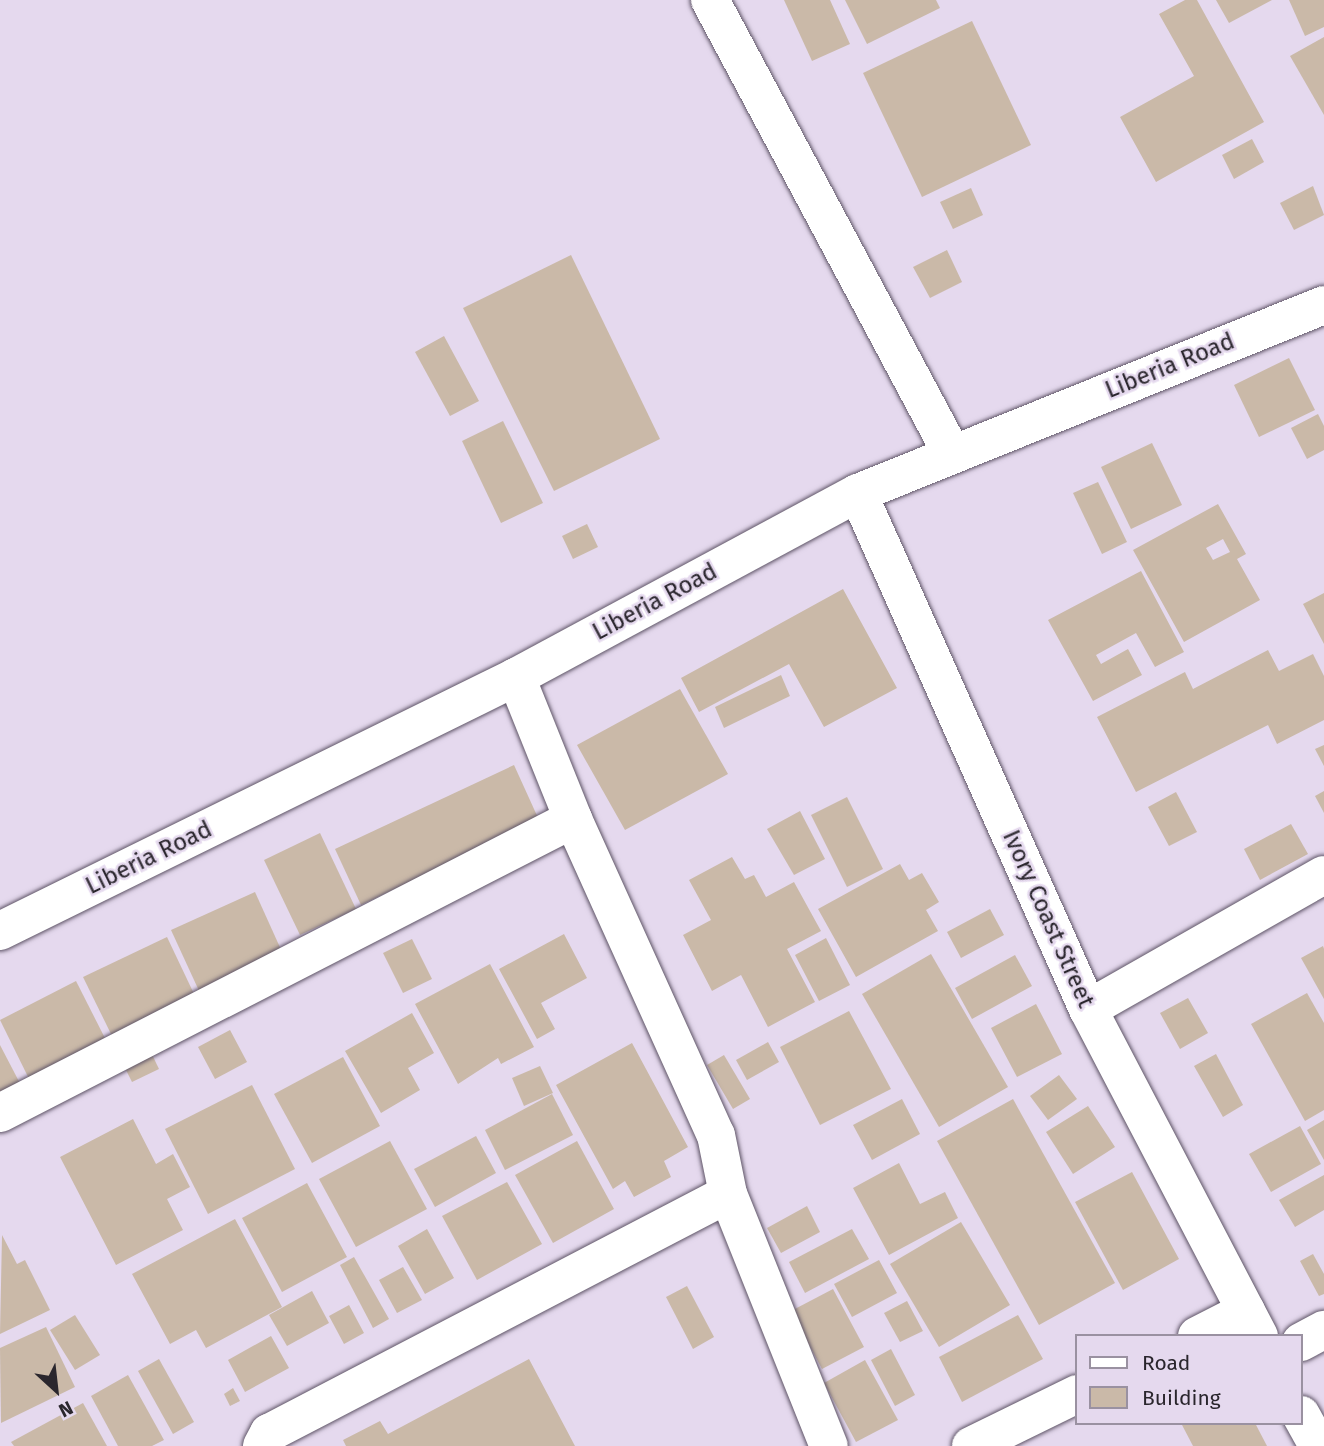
<!DOCTYPE html>
<style>
body{margin:0}
#map{position:relative;width:1324px;height:1446px;overflow:hidden;background:#e5d9ee;font-family:"Fira Sans",sans-serif}
div>[style]{position:absolute}
[style*='--x']{left:calc(var(--x)*1px);top:calc(var(--y)*1px);width:calc(var(--w)*1px);rotate:calc(var(--a)*1deg)}
.building>*{inset:0;background:#cab9a8}
.roads{filter:drop-shadow(0 0 2px #5e5466) drop-shadow(0 0 2px #5e5466)}
.street>*{height:38px;margin:-19px;padding:0 19px;transform-origin:19px;border-radius:19px;background:#fff}
.secondary>*{height:38px;margin:-19px;padding:0 19px;transform-origin:19px;border-radius:19px;background:#fff}
span{translate:-50% -50%;white-space:nowrap;text-align:center;line-height:1.15;-webkit-text-stroke:5px #e5d9ee;paint-order:stroke}
.street-label{font-size:24px;color:#2a262d}
.legend{position:absolute;left:1075px;top:1334px;width:228px;height:91px;box-sizing:border-box;background:#e5d9ee;border:2px solid #9a91a1;margin:0;padding:9px 12px;list-style:none;font-size:21px;color:#2a262d}
.legend li{display:flex;align-items:center;gap:14px;height:35px}
.legend b{width:35px;border:2px solid #9a91a1}
.north{position:absolute;left:21px;top:1355px;width:70px;height:70px;-webkit-text-stroke:5px #e5d9ee;paint-order:stroke;rotate:153deg;font-size:19px;font-weight:700;line-height:28px;text-align:center;color:#2a262d}
.north::after{content:'';display:block;margin:auto;width:24px;height:32px;background:#2a262d;clip-path:polygon(50% 0,100% 100%,50% 72%,0 100%)}
</style>
<div id="map">
<div class="building">
<i style="clip-path:polygon(784px 0,830px 0,850px 44px,812px 61px)"></i>
<i style="clip-path:polygon(845px 0,936px 0,940px 8px,867px 44px)"></i>
<i style="clip-path:polygon(1185px 0,1197px 0,1264px 122px,1156px 182px,1120px 117px,1194px 76px,1159px 14px)"></i>
<i style="clip-path:polygon(1216px 0,1272px 0,1229px 23px)"></i>
<i style="clip-path:polygon(1289px 0,1324px 0,1324px 27px,1305px 36px)"></i>
<i style="clip-path:polygon(972px 21px,1031px 145px,922px 197px,863px 73px)"></i>
<i style="clip-path:polygon(1324px 37px,1324px 115px,1290px 56px)"></i>
<i style="clip-path:polygon(1252px 139px,1264px 162px,1234px 179px,1222px 155px)"></i>
<i style="clip-path:polygon(1313px 186px,1324px 215px,1294px 230px,1280px 203px)"></i>
<i style="clip-path:polygon(971px 188px,983px 215px,953px 229px,940px 202px)"></i>
<i style="clip-path:polygon(947px 250px,962px 282px,930px 298px,913px 267px)"></i>
<i style="clip-path:polygon(571px 255px,660px 439px,554px 491px,463px 308px)"></i>
<i style="clip-path:polygon(444px 336px,479px 401px,450px 416px,415px 352px)"></i>
<i style="clip-path:polygon(1289px 358px,1315px 410px,1259px 437px,1234px 385px)"></i>
<i style="clip-path:polygon(1318px 414px,1324px 426px,1324px 450px,1307px 459px,1291px 428px)"></i>
<i style="clip-path:polygon(503px 421px,543px 503px,501px 523px,462px 441px)"></i>
<i style="clip-path:polygon(1152px 443px,1182px 505px,1131px 529px,1101px 467px)"></i>
<i style="clip-path:polygon(1098px 482px,1127px 542px,1102px 554px,1073px 493px)"></i>
<i style="clip-path:polygon(evenodd,1218px 504px,1246px 554px,1237px 559px,1260px 600px,1184px 642px,1133px 550px,1218px 504px,1223px 539px,1230px 552px,1213px 560px,1206px 548px,1223px 539px)"></i>
<i style="clip-path:polygon(587px 524px,598px 547px,573px 559px,562px 536px)"></i>
<i style="clip-path:polygon(1141px 571px,1184px 652px,1155px 667px,1136px 633px,1096px 655px,1101px 664px,1128px 649px,1142px 675px,1093px 701px,1048px 620px)"></i>
<i style="clip-path:polygon(843px 589px,897px 688px,824px 727px,789px 664px,699px 712px,681px 678px)"></i>
<i style="clip-path:polygon(1324px 593px,1324px 644px,1303px 604px)"></i>
<i style="clip-path:polygon(1268px 650px,1279px 671px,1313px 654px,1324px 676px,1324px 720px,1277px 744px,1268px 725px,1136px 792px,1097px 717px,1185px 672px,1193px 689px)"></i>
<i style="clip-path:polygon(781px 675px,790px 696px,724px 728px,715px 707px)"></i>
<i style="clip-path:polygon(680px 689px,728px 774px,625px 830px,577px 745px)"></i>
<i style="clip-path:polygon(1324px 745px,1324px 766px,1315px 749px)"></i>
<i style="clip-path:polygon(514px 765px,539px 820px,361px 905px,335px 849px)"></i>
<i style="clip-path:polygon(1324px 791px,1324px 813px,1315px 796px)"></i>
<i style="clip-path:polygon(1176px 792px,1197px 832px,1169px 846px,1148px 807px)"></i>
<i style="clip-path:polygon(847px 797px,883px 869px,847px 887px,811px 815px)"></i>
<i style="clip-path:polygon(800px 811px,825px 859px,794px 875px,767px 829px)"></i>
<i style="clip-path:polygon(1291px 824px,1308px 854px,1260px 880px,1244px 849px)"></i>
<i style="clip-path:polygon(320px 833px,356px 909px,300px 935px,264px 860px)"></i>
<i style="clip-path:polygon(732px 857px,745px 879px,754px 875px,766px 897px,794px 882px,821px 931px,787px 949px,815px 1002px,768px 1027px,741px 975px,712px 991px,683px 935px,711px 920px,689px 880px)"></i>
<i style="clip-path:polygon(900px 864px,909px 880px,922px 873px,939px 902px,926px 910px,938px 931px,856px 977px,818px 909px)"></i>
<i style="clip-path:polygon(255px 892px,283px 954px,200px 993px,171px 930px)"></i>
<i style="clip-path:polygon(990px 909px,1004px 935px,961px 958px,947px 932px)"></i>
<i style="clip-path:polygon(564px 934px,587px 978px,541px 1003px,555px 1029px,537px 1039px,499px 969px)"></i>
<i style="clip-path:polygon(167px 937px,195px 996px,112px 1036px,83px 977px)"></i>
<i style="clip-path:polygon(826px 938px,850px 985px,819px 1001px,795px 955px)"></i>
<i style="clip-path:polygon(412px 939px,432px 979px,403px 993px,383px 953px)"></i>
<i style="clip-path:polygon(1323px 946px,1324px 949px,1324px 999px,1301px 958px)"></i>
<i style="clip-path:polygon(931px 954px,1008px 1087px,939px 1127px,862px 994px)"></i>
<i style="clip-path:polygon(1015px 955px,1032px 986px,972px 1019px,955px 988px)"></i>
<i style="clip-path:polygon(490px 964px,534px 1047px,501px 1064px,498px 1058px,458px 1084px,415px 1004px)"></i>
<i style="clip-path:polygon(76px 981px,112px 1052px,35px 1091px,0 1020px)"></i>
<i style="clip-path:polygon(1307px 993px,1324px 1023px,1324px 1110px,1305px 1121px,1251px 1024px)"></i>
<i style="clip-path:polygon(1188px 998px,1208px 1033px,1180px 1049px,1160px 1013px)"></i>
<i style="clip-path:polygon(1036px 1004px,1062px 1054px,1017px 1077px,991px 1028px)"></i>
<i style="clip-path:polygon(849px 1011px,891px 1089px,820px 1125px,780px 1047px)"></i>
<i style="clip-path:polygon(412px 1013px,434px 1053px,408px 1068px,420px 1090px,381px 1113px,345px 1051px)"></i>
<i style="clip-path:polygon(230px 1030px,247px 1062px,215px 1079px,198px 1047px)"></i>
<i style="clip-path:polygon(146px 1042px,159px 1069px,132px 1082px,119px 1056px)"></i>
<i style="clip-path:polygon(768px 1042px,779px 1062px,747px 1080px,736px 1060px)"></i>
<i style="clip-path:polygon(632px 1043px,688px 1147px,664px 1161px,671px 1177px,634px 1197px,625px 1181px,613px 1189px,556px 1085px)"></i>
<i style="clip-path:polygon(0 1045px,25px 1093px,0 1106px)"></i>
<i style="clip-path:polygon(1216px 1054px,1243px 1105px,1223px 1117px,1194px 1066px)"></i>
<i style="clip-path:polygon(724px 1055px,750px 1099px,733px 1109px,707px 1065px)"></i>
<i style="clip-path:polygon(343px 1057px,380px 1126px,312px 1163px,274px 1094px)"></i>
<i style="clip-path:polygon(540px 1066px,553px 1093px,524px 1106px,512px 1078px)"></i>
<i style="clip-path:polygon(1059px 1075px,1077px 1099px,1048px 1120px,1030px 1096px)"></i>
<i style="clip-path:polygon(252px 1085px,295px 1169px,208px 1214px,165px 1129px)"></i>
<i style="clip-path:polygon(552px 1094px,573px 1135px,505px 1170px,485px 1130px)"></i>
<i style="clip-path:polygon(902px 1099px,920px 1134px,872px 1160px,853px 1125px)"></i>
<i style="clip-path:polygon(1013px 1099px,1115px 1283px,1039px 1325px,937px 1141px)"></i>
<i style="clip-path:polygon(1088px 1106px,1115px 1147px,1073px 1174px,1046px 1132px)"></i>
<i style="clip-path:polygon(133px 1119px,156px 1164px,173px 1154px,190px 1187px,167px 1199px,183px 1230px,116px 1265px,60px 1157px)"></i>
<i style="clip-path:polygon(1324px 1120px,1324px 1160px,1307px 1130px)"></i>
<i style="clip-path:polygon(1300px 1126px,1321px 1164px,1271px 1192px,1249px 1154px)"></i>
<i style="clip-path:polygon(476px 1136px,496px 1173px,435px 1207px,414px 1169px)"></i>
<i style="clip-path:polygon(390px 1141px,427px 1209px,356px 1247px,319px 1179px)"></i>
<i style="clip-path:polygon(577px 1141px,614px 1209px,553px 1243px,515px 1175px)"></i>
<i style="clip-path:polygon(899px 1163px,920px 1204px,945px 1192px,958px 1218px,889px 1255px,853px 1188px)"></i>
<i style="clip-path:polygon(1132px 1172px,1179px 1259px,1123px 1290px,1075px 1202px)"></i>
<i style="clip-path:polygon(1324px 1175px,1324px 1210px,1295px 1227px,1279px 1200px)"></i>
<i style="clip-path:polygon(507px 1182px,542px 1244px,477px 1280px,442px 1216px)"></i>
<i style="clip-path:polygon(307px 1183px,347px 1257px,282px 1292px,242px 1218px)"></i>
<i style="clip-path:polygon(807px 1206px,820px 1232px,781px 1253px,767px 1228px)"></i>
<i style="clip-path:polygon(235px 1219px,282px 1307px,206px 1348px,196px 1330px,170px 1344px,132px 1274px)"></i>
<i style="clip-path:polygon(961px 1222px,1010px 1305px,939px 1347px,890px 1264px)"></i>
<i style="clip-path:polygon(427px 1229px,454px 1278px,425px 1294px,398px 1246px)"></i>
<i style="clip-path:polygon(852px 1229px,869px 1259px,805px 1293px,789px 1262px)"></i>
<i style="clip-path:polygon(2px 1235px,17px 1264px,25px 1260px,50px 1310px,0 1334px)"></i>
<i style="clip-path:polygon(1313px 1254px,1324px 1274px,1324px 1294px,1319px 1296px,1300px 1261px)"></i>
<i style="clip-path:polygon(354px 1257px,389px 1319px,373px 1328px,340px 1265px)"></i>
<i style="clip-path:polygon(879px 1260px,897px 1293px,852px 1317px,834px 1284px)"></i>
<i style="clip-path:polygon(403px 1267px,422px 1300px,397px 1313px,379px 1280px)"></i>
<i style="clip-path:polygon(687px 1286px,714px 1337px,693px 1349px,666px 1297px)"></i>
<i style="clip-path:polygon(833px 1289px,864px 1347px,822px 1369px,791px 1311px)"></i>
<i style="clip-path:polygon(312px 1291px,329px 1323px,287px 1346px,269px 1315px)"></i>
<i style="clip-path:polygon(907px 1301px,923px 1331px,900px 1342px,884px 1313px)"></i>
<i style="clip-path:polygon(349px 1305px,364px 1333px,344px 1344px,329px 1316px)"></i>
<i style="clip-path:polygon(75px 1315px,100px 1355px,75px 1370px,50px 1330px)"></i>
<i style="clip-path:polygon(1018px 1315px,1043px 1359px,962px 1402px,939px 1357px)"></i>
<i style="clip-path:polygon(46px 1327px,75px 1387px,1px 1423px,0 1348px)"></i>
<i style="clip-path:polygon(271px 1336px,289px 1368px,245px 1392px,228px 1360px)"></i>
<i style="clip-path:polygon(891px 1349px,915px 1395px,895px 1406px,871px 1360px)"></i>
<i style="clip-path:polygon(159px 1359px,194px 1422px,173px 1434px,138px 1371px)"></i>
<i style="clip-path:polygon(529px 1359px,575px 1446px,346px 1446px,343px 1440px,380px 1421px,388px 1434px)"></i>
<i style="clip-path:polygon(865px 1360px,898px 1420px,856px 1442px,824px 1383px)"></i>
<i style="clip-path:polygon(128px 1375px,164px 1440px,152px 1446px,118px 1446px,91px 1396px)"></i>
<i style="clip-path:polygon(233px 1388px,240px 1401px,230px 1406px,224px 1394px)"></i>
<i style="clip-path:polygon(83px 1403px,107px 1446px,14px 1446px,11px 1442px)"></i>
<i style="clip-path:polygon(1181px 1423px,1255px 1423px,1267px 1446px,1193px 1446px)"></i>
</div>
<div class="roads">
<div class="street">
<i style="--x:710;--y:0;--w:512;--a:61.93"></i>
<i style="--x:858;--y:493;--w:565;--a:65.98"></i>
<i style="--x:1088;--y:1009;--w:369;--a:62.4"></i>
<i style="--x:516;--y:677;--w:153;--a:68.1"></i>
<i style="--x:573;--y:819;--w:347;--a:65.7"></i>
<i style="--x:716;--y:1135;--w:60;--a:78.5"></i>
<i style="--x:728;--y:1194;--w:271;--a:68.2"></i>
<i style="--x:1088;--y:1009;--w:271;--a:-29.6"></i>
<i style="--x:0;--y:1113;--w:644;--a:-27.16"></i>
<i style="--x:1197;--y:1336;--w:55;--a:-27"></i>
<i style="--x:1301;--y:1342;--w:26;--a:-28"></i>
<i style="--x:1301;--y:1415;--w:35;--a:61"></i>
<i style="--x:262;--y:1446;--w:15;--a:-62"></i>
<i style="--x:269;--y:1433;--w:517;--a:-27.51"></i>
<i style="--x:971;--y:1446;--w:118;--a:-26.1"></i>
</div>
<div class="secondary">
<i style="--x:0;--y:931;--w:575;--a:-26.21"></i>
<i style="--x:516;--y:677;--w:388;--a:-28.3"></i>
<i style="--x:858;--y:493;--w:502;--a:-21.97"></i>
</div>
</div>
<div class="street-label">
<span style="left:1170px;top:366px;rotate:-22deg">Liberia Road</span>
<span style="left:655px;top:602px;rotate:-28deg">Liberia Road</span>
<span style="left:149px;top:858px;rotate:-26deg">Liberia Road</span>
<span style="left:1048px;top:919px;rotate:66deg">Ivory Coast Street</span>
</div>
<ul class="legend">
<li><b style="height:9px;background:#fff"></b>Road</li>
<li><b style="height:19px;background:#cab9a8"></b>Building</li>
</ul>
<div class="north">N</div>
</div>
